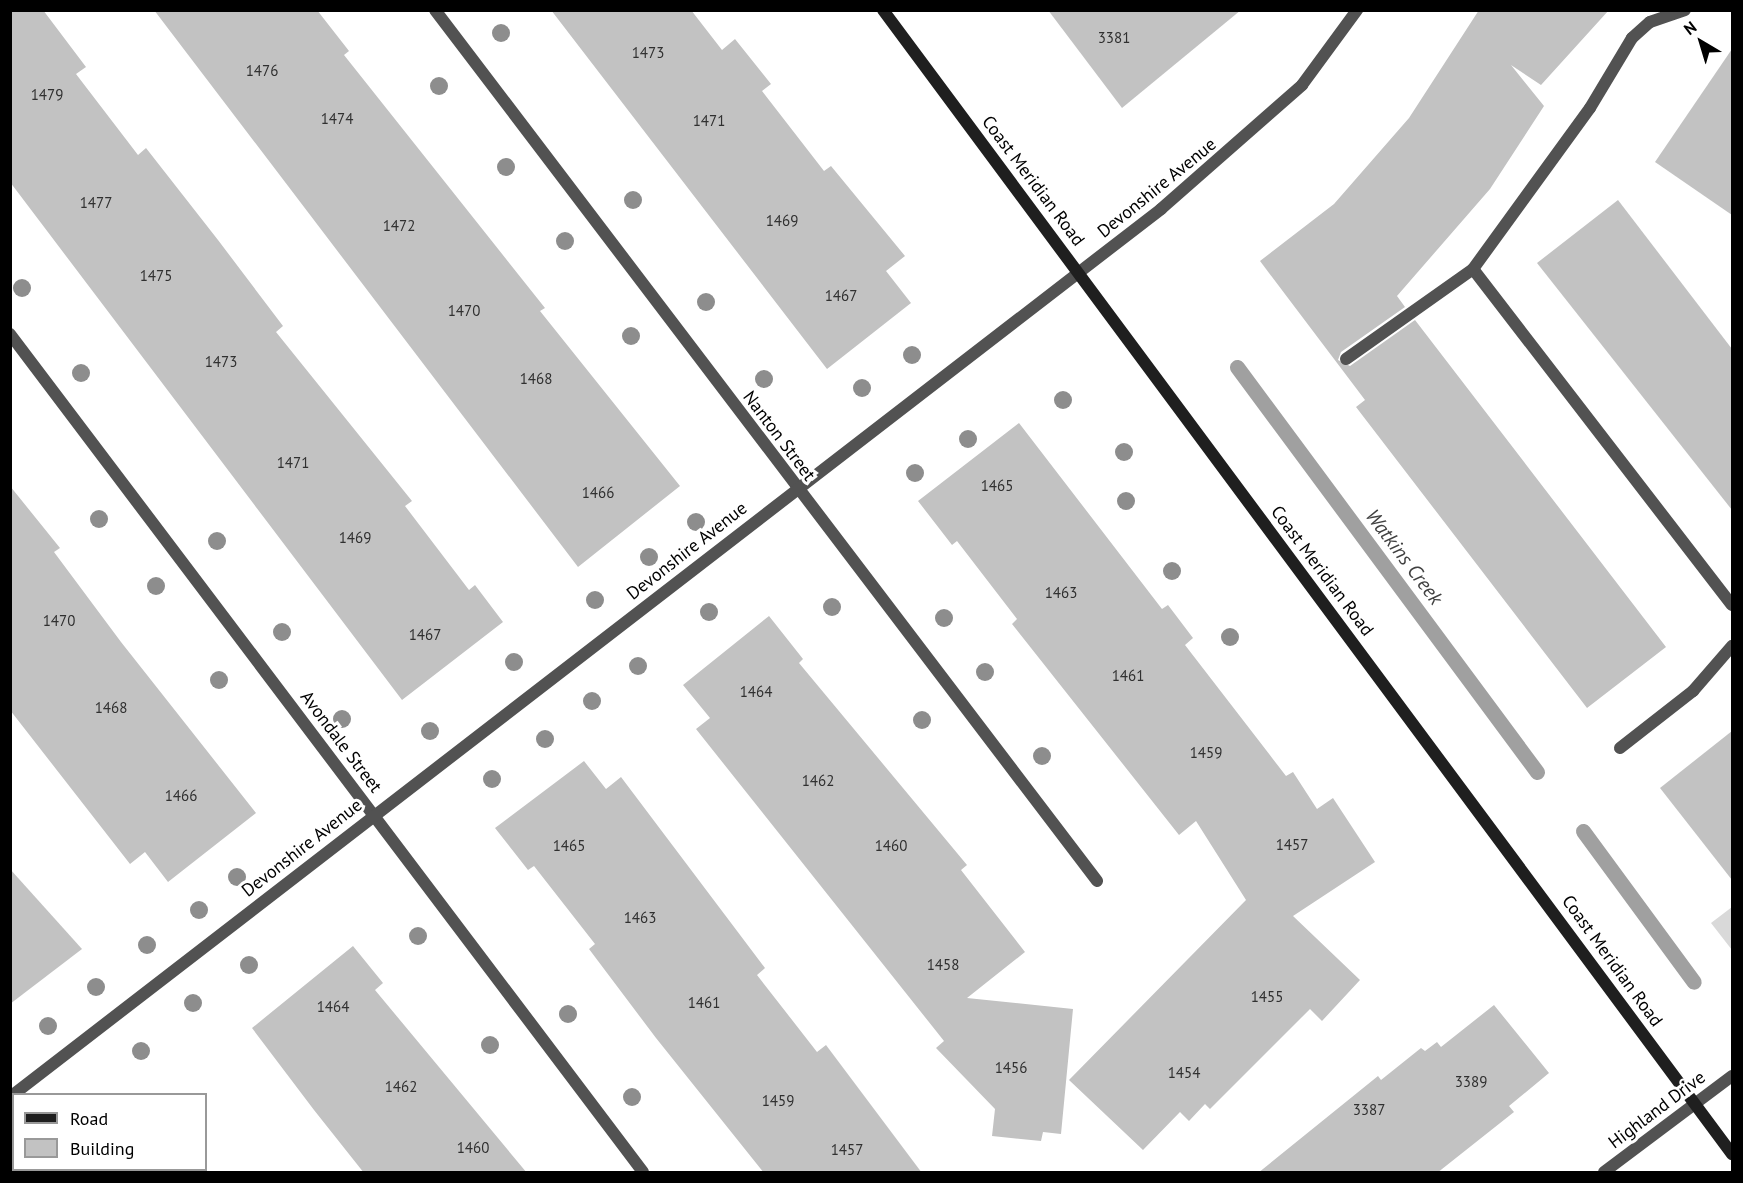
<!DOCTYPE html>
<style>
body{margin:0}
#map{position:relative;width:1743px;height:1183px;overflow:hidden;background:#fff;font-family:"PT Sans",sans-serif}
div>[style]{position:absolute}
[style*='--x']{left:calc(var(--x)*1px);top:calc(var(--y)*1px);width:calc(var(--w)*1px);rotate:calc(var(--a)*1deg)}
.green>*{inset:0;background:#d9d9d9}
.stream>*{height:15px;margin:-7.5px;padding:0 7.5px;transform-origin:7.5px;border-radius:7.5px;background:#a0a0a0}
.building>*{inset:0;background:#c2c2c2}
.service>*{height:12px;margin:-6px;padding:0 6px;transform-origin:6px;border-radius:6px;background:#525252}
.minor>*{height:12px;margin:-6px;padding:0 6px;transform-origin:6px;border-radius:6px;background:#525252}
.tertiary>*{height:12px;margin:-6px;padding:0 6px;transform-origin:6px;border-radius:6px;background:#525252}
.secondary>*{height:12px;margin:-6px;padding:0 6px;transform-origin:6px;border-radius:6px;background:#1f1f1f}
.trees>*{width:18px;height:18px;margin:-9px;border-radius:50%;background:#8d8d8d}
span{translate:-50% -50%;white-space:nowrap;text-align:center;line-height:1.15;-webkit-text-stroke:6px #fff;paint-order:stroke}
.number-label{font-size:15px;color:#303030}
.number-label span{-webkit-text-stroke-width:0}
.street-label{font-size:18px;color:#000}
.water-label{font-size:20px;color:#414141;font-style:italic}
.frame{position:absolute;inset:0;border:12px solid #000;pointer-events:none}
.legend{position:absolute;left:12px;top:1093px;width:195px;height:78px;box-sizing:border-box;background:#fff;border:2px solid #999;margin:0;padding:8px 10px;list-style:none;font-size:18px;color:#000}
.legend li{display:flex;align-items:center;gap:12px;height:30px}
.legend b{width:30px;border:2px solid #999}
.north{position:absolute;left:1671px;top:12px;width:60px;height:60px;-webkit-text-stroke:4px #fff;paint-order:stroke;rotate:322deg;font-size:16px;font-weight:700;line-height:24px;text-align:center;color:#000}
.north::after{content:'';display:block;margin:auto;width:21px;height:27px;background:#000;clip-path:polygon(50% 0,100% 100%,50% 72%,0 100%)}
</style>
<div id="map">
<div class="green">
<i style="clip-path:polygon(1732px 907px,1732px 950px,1711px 923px)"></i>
</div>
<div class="stream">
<i style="--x:1237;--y:367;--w:504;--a:53.47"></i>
<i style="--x:1583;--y:831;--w:187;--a:53.7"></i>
</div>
<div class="building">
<i style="clip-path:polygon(10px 10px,43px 10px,86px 67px,76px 74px,138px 155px,146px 148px,218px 240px,283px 326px,276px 332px,412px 501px,405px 506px,469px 590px,475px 585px,503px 622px,402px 700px,10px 182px)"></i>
<i style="clip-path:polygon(154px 10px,317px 10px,349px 51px,344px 55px,545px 308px,540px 311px,680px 486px,578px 567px)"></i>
<i style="clip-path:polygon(551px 10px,691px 10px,722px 50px,735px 39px,771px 84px,762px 91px,824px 171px,831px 166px,905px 256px,886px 271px,911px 303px,827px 369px)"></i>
<i style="clip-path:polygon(1048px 10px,1241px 10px,1122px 108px)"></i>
<i style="clip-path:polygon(1479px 10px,1609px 10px,1541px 85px,1511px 65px,1544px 106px,1490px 189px,1397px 296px,1405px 307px,1341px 352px,1338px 360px,1350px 366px,1415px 320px,1666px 647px,1587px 708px,1356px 407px,1365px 400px,1260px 261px,1334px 204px,1409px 118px)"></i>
<i style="clip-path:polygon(1732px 49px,1732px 215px,1655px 162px)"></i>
<i style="clip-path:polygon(1618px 200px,1732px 349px,1732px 510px,1537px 263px)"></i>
<i style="clip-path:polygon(1019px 423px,1162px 609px,1168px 605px,1193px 638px,1185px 645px,1286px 776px,1293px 772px,1317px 809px,1333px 798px,1375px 862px,1293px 916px,1360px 980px,1322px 1021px,1310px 1009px,1210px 1109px,1205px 1104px,1189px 1121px,1180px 1112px,1143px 1150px,1069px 1080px,1246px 900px,1196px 821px,1179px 835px,1012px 624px,1017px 619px,957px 541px,952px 545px,918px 501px)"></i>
<i style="clip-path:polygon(10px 486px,60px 548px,54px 552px,121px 642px,256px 813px,168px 882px,145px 852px,130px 864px,10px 710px)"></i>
<i style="clip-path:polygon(769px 616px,803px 659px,799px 663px,967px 865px,961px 870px,1025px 952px,967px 998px,1073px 1009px,1061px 1134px,1043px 1132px,1041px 1141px,992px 1136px,995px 1109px,936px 1048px,944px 1041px,696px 729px,710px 718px,683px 685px)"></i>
<i style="clip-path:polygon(1732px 731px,1732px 880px,1660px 788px)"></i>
<i style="clip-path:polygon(584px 761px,606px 789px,621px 777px,765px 968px,757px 975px,817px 1052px,826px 1045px,922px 1173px,764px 1173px,656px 1038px,589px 949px,595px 944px,534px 866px,528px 870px,495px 828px)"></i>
<i style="clip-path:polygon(10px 869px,82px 949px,10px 1004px)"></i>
<i style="clip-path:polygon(353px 946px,383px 983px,375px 990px,527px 1173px,364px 1173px,314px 1110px,252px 1028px)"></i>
<i style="clip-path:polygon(1494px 1005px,1549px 1073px,1509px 1106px,1514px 1112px,1437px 1173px,1258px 1173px,1378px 1076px,1381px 1080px,1421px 1048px,1425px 1051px,1437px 1042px,1441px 1047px)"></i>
</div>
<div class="service">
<i style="--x:1473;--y:269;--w:424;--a:52.4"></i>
<i style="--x:1346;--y:359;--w:156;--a:-35.3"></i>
<i style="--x:1473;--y:269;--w:199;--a:-54"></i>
<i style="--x:1590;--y:108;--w:82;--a:-59"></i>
<i style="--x:1632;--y:38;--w:24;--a:-42"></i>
<i style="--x:1650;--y:22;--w:37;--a:-19"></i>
<i style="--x:1620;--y:748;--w:93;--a:-38"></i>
<i style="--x:1693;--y:691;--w:60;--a:-49.1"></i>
</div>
<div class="minor">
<i style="--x:435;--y:10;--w:1094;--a:52.76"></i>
<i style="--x:10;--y:334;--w:1050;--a:52.93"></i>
<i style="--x:14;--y:1094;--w:1449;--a:-37.65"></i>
<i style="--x:1161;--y:209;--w:188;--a:-41.3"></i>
<i style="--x:1302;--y:85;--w:93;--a:-53.7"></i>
</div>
<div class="tertiary">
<i style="--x:1604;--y:1172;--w:160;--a:-36.9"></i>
</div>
<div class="secondary">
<i style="--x:883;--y:10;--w:1425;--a:53.42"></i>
</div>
<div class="trees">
<i style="left:501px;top:33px"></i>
<i style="left:439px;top:86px"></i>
<i style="left:506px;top:167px"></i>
<i style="left:633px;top:200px"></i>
<i style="left:565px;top:241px"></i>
<i style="left:22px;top:288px"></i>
<i style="left:706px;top:302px"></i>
<i style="left:631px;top:336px"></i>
<i style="left:912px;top:355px"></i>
<i style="left:81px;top:373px"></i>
<i style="left:764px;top:379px"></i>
<i style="left:862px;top:388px"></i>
<i style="left:1063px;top:400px"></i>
<i style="left:968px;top:439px"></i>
<i style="left:1124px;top:452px"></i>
<i style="left:915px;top:473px"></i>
<i style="left:1126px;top:501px"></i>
<i style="left:99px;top:519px"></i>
<i style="left:696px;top:522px"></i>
<i style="left:217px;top:541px"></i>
<i style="left:649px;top:557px"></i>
<i style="left:1172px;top:571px"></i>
<i style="left:156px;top:586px"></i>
<i style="left:595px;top:600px"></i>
<i style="left:832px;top:607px"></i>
<i style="left:709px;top:612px"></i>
<i style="left:944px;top:618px"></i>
<i style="left:282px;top:632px"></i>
<i style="left:1230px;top:637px"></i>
<i style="left:514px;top:662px"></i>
<i style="left:638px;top:666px"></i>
<i style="left:985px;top:672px"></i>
<i style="left:219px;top:680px"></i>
<i style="left:592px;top:701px"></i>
<i style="left:342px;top:719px"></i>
<i style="left:922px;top:720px"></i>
<i style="left:430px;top:731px"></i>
<i style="left:545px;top:739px"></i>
<i style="left:1042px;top:756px"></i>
<i style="left:492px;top:779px"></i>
<i style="left:237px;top:877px"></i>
<i style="left:199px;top:910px"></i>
<i style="left:418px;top:936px"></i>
<i style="left:147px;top:945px"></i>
<i style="left:249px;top:965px"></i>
<i style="left:96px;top:987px"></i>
<i style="left:193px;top:1003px"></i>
<i style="left:568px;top:1014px"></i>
<i style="left:48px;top:1026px"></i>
<i style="left:490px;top:1045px"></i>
<i style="left:141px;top:1051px"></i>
<i style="left:632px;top:1097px"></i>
</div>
<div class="number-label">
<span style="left:1114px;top:38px">3381</span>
<span style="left:648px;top:53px">1473</span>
<span style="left:262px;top:71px">1476</span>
<span style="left:47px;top:95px">1479</span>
<span style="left:337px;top:119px">1474</span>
<span style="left:709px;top:121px">1471</span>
<span style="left:96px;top:203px">1477</span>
<span style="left:782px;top:221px">1469</span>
<span style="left:399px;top:226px">1472</span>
<span style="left:156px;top:276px">1475</span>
<span style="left:841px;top:296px">1467</span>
<span style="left:464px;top:311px">1470</span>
<span style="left:221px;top:362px">1473</span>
<span style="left:536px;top:379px">1468</span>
<span style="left:293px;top:463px">1471</span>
<span style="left:997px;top:486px">1465</span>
<span style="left:598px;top:493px">1466</span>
<span style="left:355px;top:538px">1469</span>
<span style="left:1061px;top:593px">1463</span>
<span style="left:59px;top:621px">1470</span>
<span style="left:425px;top:635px">1467</span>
<span style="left:1128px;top:676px">1461</span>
<span style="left:756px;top:692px">1464</span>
<span style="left:111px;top:708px">1468</span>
<span style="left:1206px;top:753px">1459</span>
<span style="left:818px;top:781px">1462</span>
<span style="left:181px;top:796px">1466</span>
<span style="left:1292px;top:845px">1457</span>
<span style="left:569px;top:846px">1465</span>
<span style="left:891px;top:846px">1460</span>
<span style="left:640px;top:918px">1463</span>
<span style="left:943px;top:965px">1458</span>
<span style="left:1267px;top:997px">1455</span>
<span style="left:704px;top:1003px">1461</span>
<span style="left:333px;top:1007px">1464</span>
<span style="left:1011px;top:1068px">1456</span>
<span style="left:1184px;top:1073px">1454</span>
<span style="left:1471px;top:1082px">3389</span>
<span style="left:401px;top:1087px">1462</span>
<span style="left:778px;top:1101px">1459</span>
<span style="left:1369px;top:1110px">3387</span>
<span style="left:473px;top:1148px">1460</span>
<span style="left:847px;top:1150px">1457</span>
</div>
<div class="street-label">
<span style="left:1033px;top:181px;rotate:53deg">Coast Meridian Road</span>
<span style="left:1157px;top:188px;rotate:-39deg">Devonshire Avenue</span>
<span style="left:779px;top:436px;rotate:53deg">Nanton Street</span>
<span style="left:687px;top:551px;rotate:-38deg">Devonshire Avenue</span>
<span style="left:1322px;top:571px;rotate:53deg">Coast Meridian Road</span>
<span style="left:341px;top:742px;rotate:53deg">Avondale Street</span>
<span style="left:302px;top:848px;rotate:-38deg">Devonshire Avenue</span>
<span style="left:1612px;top:961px;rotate:54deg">Coast Meridian Road</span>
<span style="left:1657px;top:1110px;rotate:-37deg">Highland Drive</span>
</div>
<div class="water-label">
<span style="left:1404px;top:557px;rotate:53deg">Watkins Creek</span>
</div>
<div class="frame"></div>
<ul class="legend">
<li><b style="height:8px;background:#1f1f1f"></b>Road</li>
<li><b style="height:16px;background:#c2c2c2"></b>Building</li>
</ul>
<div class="north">N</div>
</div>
